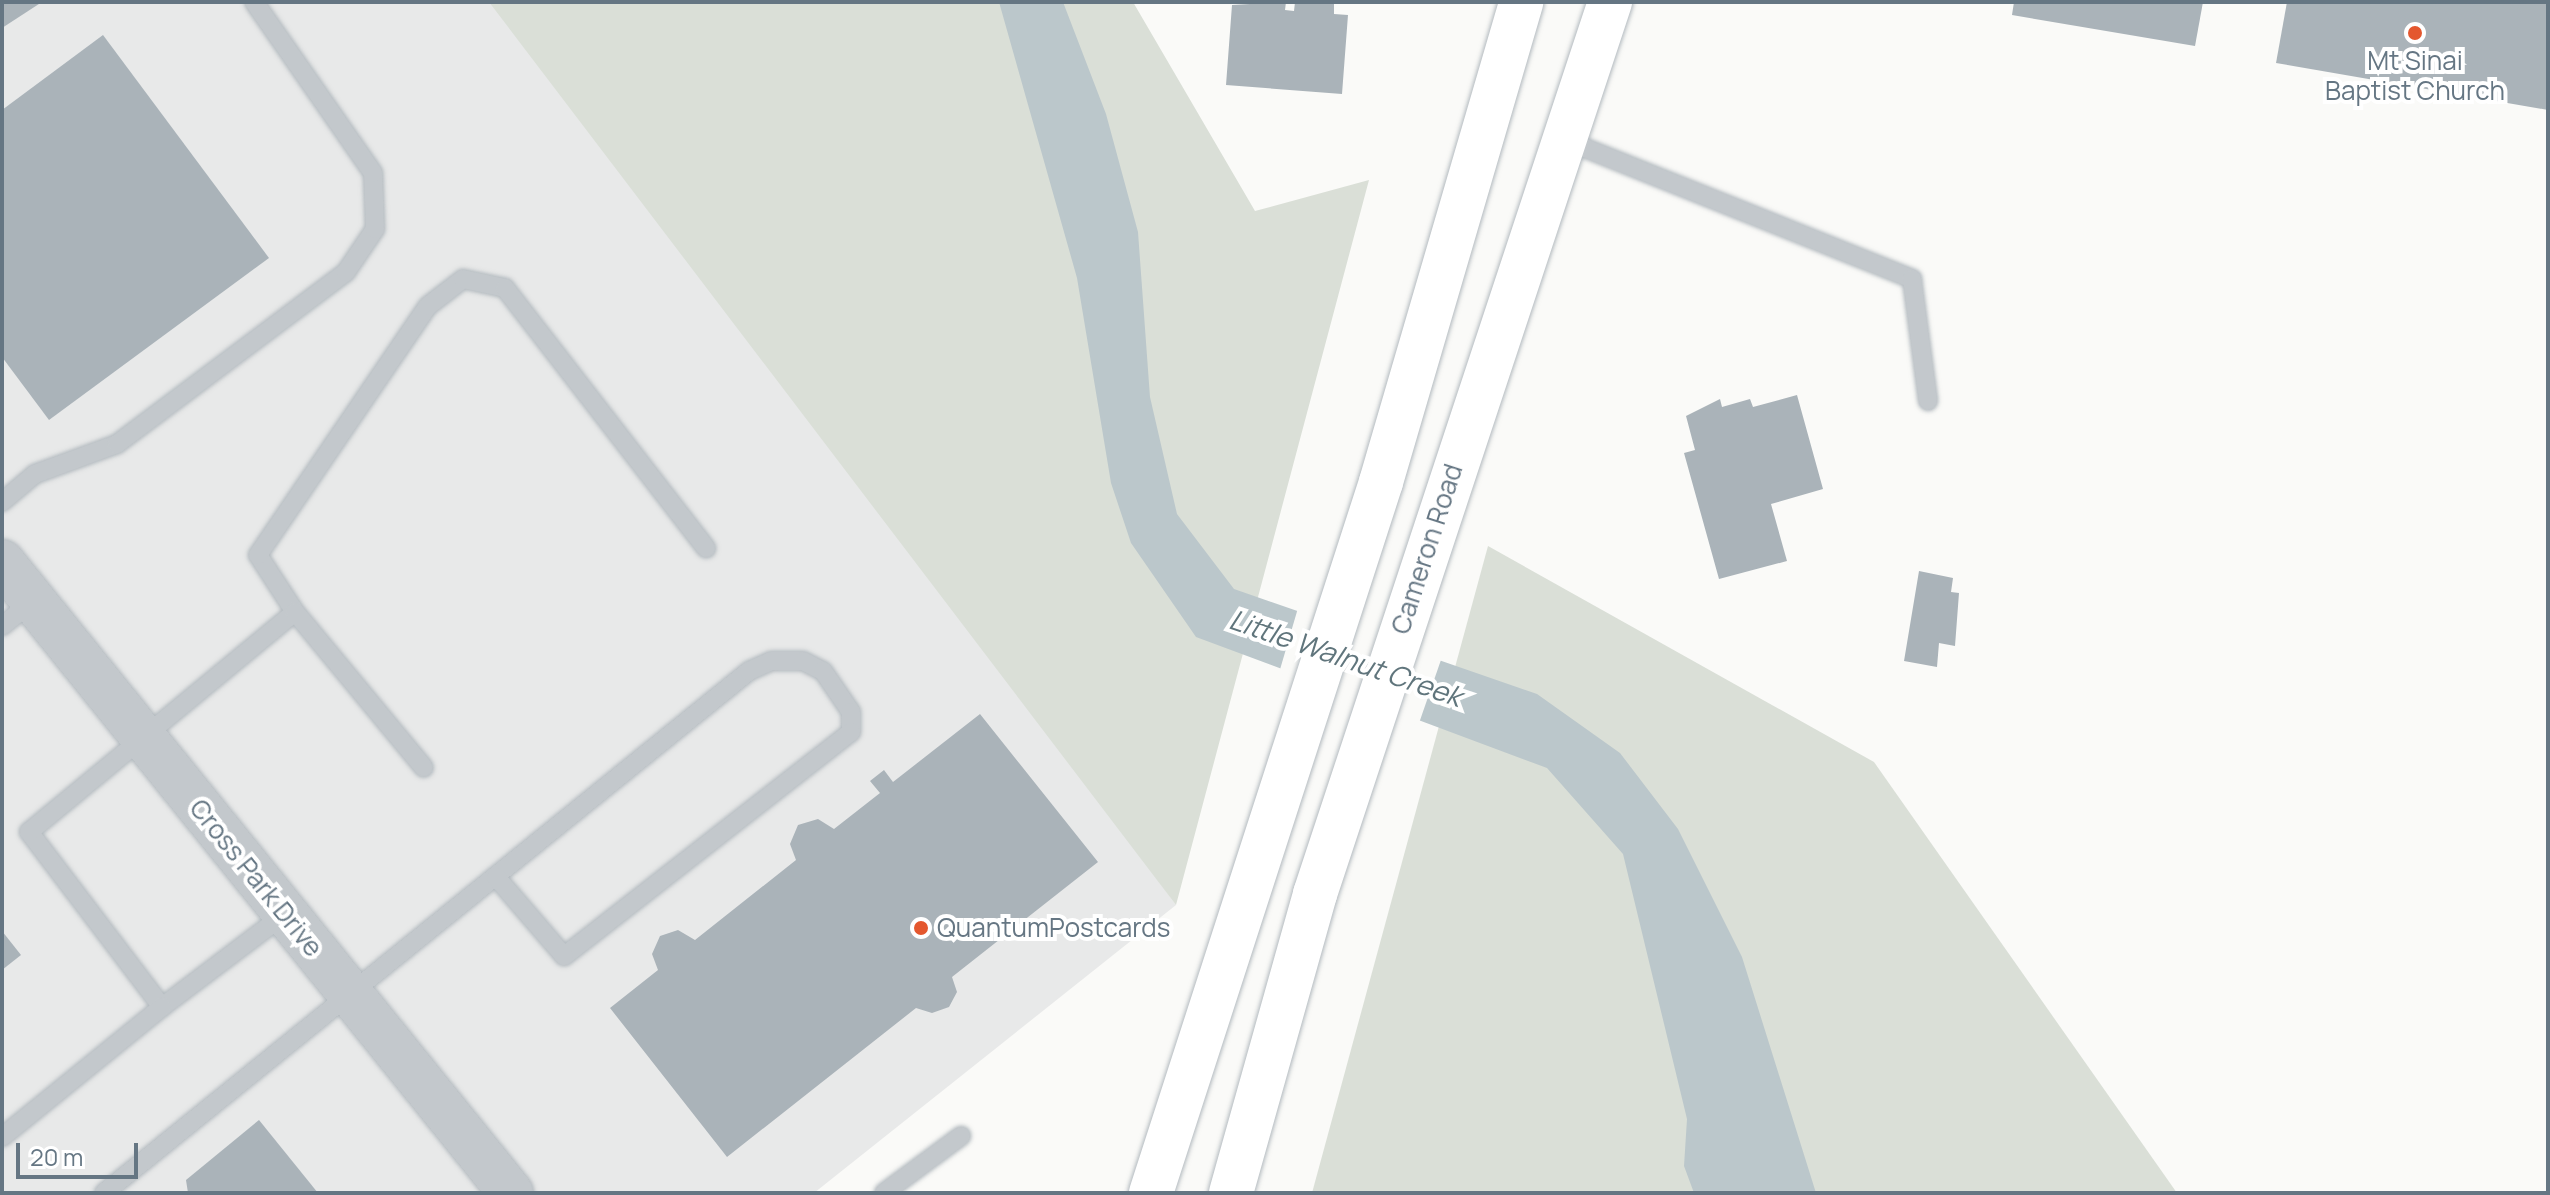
<!DOCTYPE html>
<style>
body{margin:0}
#map{position:relative;width:2550px;height:1195px;overflow:hidden;background:#fafaf8;font-family:Manrope,sans-serif}
div>[style]{position:absolute}
[style*='--x']{left:calc(var(--x)*1px);top:calc(var(--y)*1px);width:calc(var(--w)*1px);rotate:calc(var(--a)*1deg)}
.built>*{inset:0;background:#e8e9e9}
.green>*{inset:0;background:#dadfd7}
.water>*{inset:0;background:#bbc7cb}
.pier>*{inset:0;background:#fafaf8}
.building>*{inset:0;background:#aab3b9}
.roads{filter:drop-shadow(0 0 2px #b3babf) drop-shadow(0 0 2px #b3babf)}
.service>*{height:18px;margin:-9px;padding:0 9px;transform-origin:9px;border-radius:9px;background:#c3c8cc}
.tertiary>*{height:44px;margin:-22px;padding:0 22px;transform-origin:22px;border-radius:22px;background:#c3c8cc}
.secondary>*{height:44px;margin:-22px;padding:0 22px;transform-origin:22px;border-radius:22px;background:#fff}
.dots>*{width:22px;height:22px;translate:-50% -50%;box-sizing:border-box;border:4px solid #fff;border-radius:50%}
span{translate:-50% -50%;white-space:nowrap;text-align:center;line-height:1.15;-webkit-text-stroke:8px #fff;paint-order:stroke}
.poi-label{font-size:26px;color:#657683}
.left{translate:0 -50%;text-align:left}
.street-label{font-size:26px;color:#657683}
.water-label{font-size:28px;color:#60757c;font-style:italic}
.frame{position:absolute;inset:0;border:4px solid #657683;pointer-events:none}
.scale{position:absolute;left:16px;top:1143px;width:122px;height:36px;box-sizing:border-box;border:4px solid #657683;border-top:0;padding-left:10px;font-size:24px;line-height:28px;white-space:nowrap;color:#657683;-webkit-text-stroke:6px #fff;paint-order:stroke}
</style>
<div id="map">
<div class="built">
<i style="clip-path:polygon(2px 2px,506px 2px,856px 464px,1176px 905px,814px 1193px,2px 1193px)"></i>
</div>
<div class="green">
<i style="clip-path:polygon(489px 2px,1133px 2px,1255px 211px,1369px 180px,1176px 905px)"></i>
<i style="clip-path:polygon(1488px 546px,1874px 762px,2177px 1193px,1312px 1193px)"></i>
</div>
<div class="water">
<i style="clip-path:polygon(999px 2px,1063px 2px,1106px 114px,1138px 232px,1150px 397px,1177px 514px,1234px 589px,1537px 694px,1620px 753px,1678px 829px,1742px 957px,1816px 1193px,1694px 1193px,1684px 1166px,1687px 1119px,1623px 854px,1547px 768px,1196px 637px,1131px 543px,1111px 483px,1077px 278px)"></i>
</div>
<div class="pier">
<i style="clip-path:polygon(1298px 608px,1442px 657px,1418px 726px,1279px 673px)"></i>
</div>
<div class="building">
<i style="clip-path:polygon(2px 2px,42px 2px,2px 28px)"></i>
<i style="clip-path:polygon(1286px 2px,1285px 10px,1294px 11px,1295px 2px,1334px 2px,1334px 14px,1348px 15px,1342px 94px,1226px 85px,1232px 5px)"></i>
<i style="clip-path:polygon(2014px 2px,2203px 2px,2195px 46px,2012px 15px)"></i>
<i style="clip-path:polygon(2287px 2px,2548px 2px,2548px 110px,2276px 63px)"></i>
<i style="clip-path:polygon(103px 35px,269px 258px,49px 420px,2px 357px,2px 110px)"></i>
<i style="clip-path:polygon(1797px 395px,1823px 489px,1771px 504px,1787px 561px,1719px 579px,1684px 453px,1695px 450px,1686px 416px,1720px 399px,1722px 407px,1750px 399px,1753px 407px)"></i>
<i style="clip-path:polygon(1919px 571px,1953px 578px,1951px 592px,1959px 593px,1955px 646px,1939px 643px,1937px 667px,1904px 661px)"></i>
<i style="clip-path:polygon(980px 714px,1098px 862px,952px 977px,957px 992px,949px 1007px,932px 1013px,916px 1008px,727px 1157px,610px 1008px,658px 970px,652px 954px,660px 936px,678px 930px,695px 940px,796px 860px,790px 844px,798px 825px,818px 819px,834px 829px,880px 793px,870px 781px,884px 770px,893px 782px)"></i>
<i style="clip-path:polygon(2px 931px,21px 955px,2px 970px)"></i>
<i style="clip-path:polygon(259px 1120px,318px 1193px,188px 1193px,186px 1180px)"></i>
</div>
<div class="roads">
<div class="service">
<i style="--x:1565;--y:140;--w:374;--a:21.8"></i>
<i style="--x:1912;--y:279;--w:123;--a:82.5"></i>
<i style="--x:2;--y:502;--w:43;--a:-40.3"></i>
<i style="--x:35;--y:474;--w:87;--a:-20.1"></i>
<i style="--x:117;--y:444;--w:286;--a:-36.9"></i>
<i style="--x:346;--y:272;--w:52;--a:-56"></i>
<i style="--x:375;--y:229;--w:56;--a:-92"></i>
<i style="--x:373;--y:173;--w:208;--a:-124.8"></i>
<i style="--x:295;--y:612;--w:68;--a:-123"></i>
<i style="--x:258;--y:555;--w:301;--a:-55.7"></i>
<i style="--x:428;--y:306;--w:44;--a:-37.6"></i>
<i style="--x:463;--y:279;--w:43;--a:12.1"></i>
<i style="--x:505;--y:288;--w:329;--a:52.3"></i>
<i style="--x:2;--y:626;--w:40;--a:-39"></i>
<i style="--x:285;--y:914;--w:154;--a:142.9"></i>
<i style="--x:162;--y:1007;--w:220;--a:-127.2"></i>
<i style="--x:29;--y:832;--w:345;--a:-39.6"></i>
<i style="--x:295;--y:612;--w:202;--a:50.4"></i>
<i style="--x:2;--y:1137;--w:206;--a:-39.1"></i>
<i style="--x:104;--y:1193;--w:830;--a:-38.98"></i>
<i style="--x:749;--y:671;--w:24;--a:-24"></i>
<i style="--x:771;--y:661;--w:32;--a:0"></i>
<i style="--x:803;--y:661;--w:22;--a:27"></i>
<i style="--x:823;--y:671;--w:50;--a:55.7"></i>
<i style="--x:851;--y:712;--w:20;--a:90"></i>
<i style="--x:851;--y:732;--w:364;--a:142"></i>
<i style="--x:564;--y:956;--w:104;--a:-130.7"></i>
<i style="--x:884;--y:1193;--w:96;--a:-36.5"></i>
</div>
<div class="tertiary">
<i style="--x:2;--y:562;--w:811;--a:51.11"></i>
</div>
<div class="secondary">
<i style="--x:1151;--y:1193;--w:747;--a:-72.07"></i>
<i style="--x:1381;--y:482;--w:500;--a:-73.7"></i>
<i style="--x:1231;--y:1193;--w:311;--a:-74.3"></i>
<i style="--x:1315;--y:894;--w:940;--a:-71.7"></i>
</div>
</div>
<div class="dots">
<i style="left:2415px;top:33px;background:#e4572e"></i>
<i style="left:921px;top:928px;background:#e4572e"></i>
</div>
<div class="poi-label">
<span style="left:2415px;top:76px">Mt Sinai<br>Baptist Church</span>
<span class="left" style="left:937px;top:928px">QuantumPostcards</span>
</div>
<div class="street-label">
<span style="left:1427px;top:549px;rotate:-72deg">Cameron Road</span>
<span style="left:256px;top:878px;rotate:51deg">Cross Park Drive</span>
</div>
<div class="water-label">
<span style="left:1346px;top:657px;rotate:19deg">Little Walnut Creek</span>
</div>
<div class="frame"></div>
<div class="scale">20 m</div>
</div>
